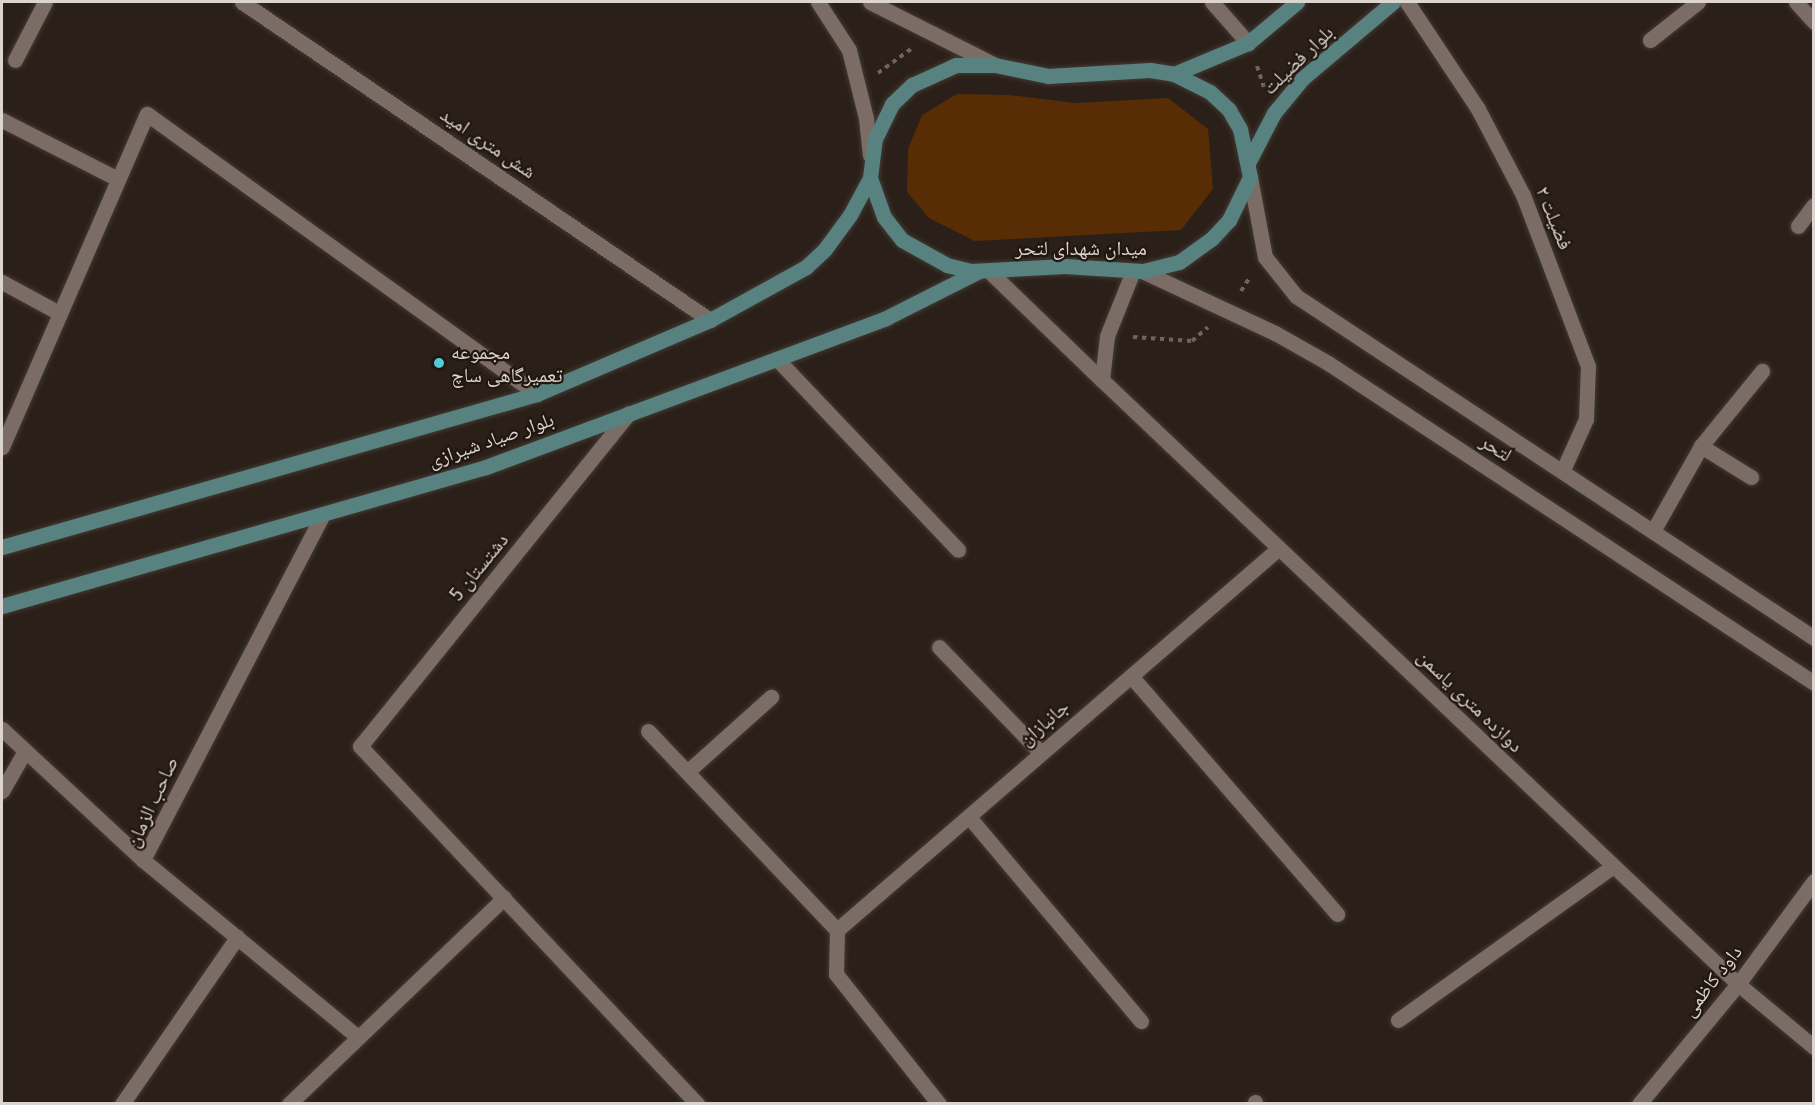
<!DOCTYPE html>
<meta charset="utf-8">
<style>
body{margin:0}
#map{position:relative;width:1815px;height:1105px;overflow:hidden;background:#2b2019;font-family:"Fira Sans Condensed","Noto Naskh Arabic",sans-serif}
div>[style]{position:absolute}
[style*='--x']{left:calc(var(--x)*1px);top:calc(var(--y)*1px);width:calc(var(--w)*1px);rotate:calc(var(--a)*1deg)}
.green>*{inset:0;background:#582c05}
.path>*{height:4px;margin-top:-2px;transform-origin:0;background:repeating-linear-gradient(90deg,#6e645e 0 4.5px,transparent 0 9px)}
.roads{filter:drop-shadow(0 0 2px #433a35) drop-shadow(0 0 2px #433a35)}
.service>*{height:15px;margin:-7.5px;padding:0 7.5px;transform-origin:7.5px;border-radius:7.5px;background:#7b6d65}
.minor>*{height:15px;margin:-7.5px;padding:0 7.5px;transform-origin:7.5px;border-radius:7.5px;background:#7b6d65}
.tertiary>*{height:15px;margin:-7.5px;padding:0 7.5px;transform-origin:7.5px;border-radius:7.5px;background:#7b6d65}
.secondary>*{height:15px;margin:-7.5px;padding:0 7.5px;transform-origin:7.5px;border-radius:7.5px;background:#588280}
.dots>*{width:16px;height:16px;translate:-50% -50%;box-sizing:border-box;border:3px solid #211710;border-radius:50%}
span{translate:-50% -50%;white-space:nowrap;text-align:center;line-height:1.15;-webkit-text-stroke:4.5px #211710;paint-order:stroke}
.street-label{font-size:20px;color:#dbd4cf}
.poi-label{font-size:20px;color:#dbd4cf}
.left{translate:0 -50%;text-align:left}
.frame{position:absolute;inset:0;border:3px solid #dbd4cf;pointer-events:none}
</style>
<div id="map">
<div class="green">
<i style="clip-path:polygon(957px 94px,1009px 95px,1075px 103px,1168px 98px,1208px 129px,1213px 189px,1181px 230px,975px 241px,929px 218px,907px 192px,908px 149px,922px 115px)"></i>
</div>
<div class="path">
<i style="--x:1257;--y:66;--w:22;--a:72"></i>
<i style="--x:878;--y:73;--w:41;--a:-36"></i>
<i style="--x:1241;--y:291;--w:17;--a:-57"></i>
<i style="--x:1133;--y:337;--w:59;--a:3.9"></i>
<i style="--x:1192;--y:341;--w:21;--a:-41"></i>
</div>
<div class="roads">
<div class="service">
<i style="--x:1701;--y:446;--w:59;--a:31.8"></i>
</div>
<div class="minor">
<i style="--x:242;--y:2;--w:566;--a:34.2"></i>
<i style="--x:1212;--y:2;--w:55;--a:48.7"></i>
<i style="--x:1407;--y:2;--w:128;--a:56.4"></i>
<i style="--x:1478;--y:109;--w:97;--a:62.4"></i>
<i style="--x:1523;--y:195;--w:183;--a:69.2"></i>
<i style="--x:1588;--y:366;--w:53;--a:92.2"></i>
<i style="--x:1586;--y:419;--w:56;--a:114.3"></i>
<i style="--x:1796;--y:2;--w:27;--a:48"></i>
<i style="--x:1650;--y:40;--w:61;--a:-38.4"></i>
<i style="--x:15;--y:60;--w:65;--a:-62.7"></i>
<i style="--x:2;--y:120;--w:130;--a:27"></i>
<i style="--x:1798;--y:226;--w:26;--a:-53"></i>
<i style="--x:989;--y:271;--w:157;--a:44"></i>
<i style="--x:1102;--y:380;--w:44;--a:-83.5"></i>
<i style="--x:1107;--y:336;--w:70;--a:-68.2"></i>
<i style="--x:2;--y:282;--w:65;--a:28.5"></i>
<i style="--x:777;--y:359;--w:263;--a:46.5"></i>
<i style="--x:1102;--y:380;--w:877;--a:43.52"></i>
<i style="--x:1738;--y:984;--w:99;--a:39.7"></i>
<i style="--x:629;--y:413;--w:428;--a:128.9"></i>
<i style="--x:360;--y:746;--w:492;--a:46.7"></i>
<i style="--x:2;--y:447;--w:363;--a:-66.5"></i>
<i style="--x:147;--y:114;--w:480;--a:35.7"></i>
<i style="--x:322;--y:516;--w:388;--a:117.5"></i>
<i style="--x:143;--y:860;--w:278;--a:39.5"></i>
<i style="--x:1653;--y:531;--w:98;--a:-60.5"></i>
<i style="--x:1701;--y:446;--w:97;--a:-50.9"></i>
<i style="--x:939;--y:647;--w:147;--a:46.1"></i>
<i style="--x:1131;--y:676;--w:315;--a:49.1"></i>
<i style="--x:2;--y:729;--w:192;--a:42.9"></i>
<i style="--x:648;--y:731;--w:274;--a:46.5"></i>
<i style="--x:837;--y:930;--w:44;--a:91.3"></i>
<i style="--x:836;--y:974;--w:166;--a:51.6"></i>
<i style="--x:687;--y:772;--w:113;--a:-41.8"></i>
<i style="--x:2;--y:791;--w:46;--a:-60.1"></i>
<i style="--x:969;--y:817;--w:267;--a:49.9"></i>
<i style="--x:837;--y:930;--w:584;--a:-40.84"></i>
<i style="--x:1398;--y:1020;--w:264;--a:-35.6"></i>
<i style="--x:1255;--y:1102;--w:2;--a:90"></i>
<i style="--x:122;--y:1104;--w:203;--a:-55.4"></i>
<i style="--x:289;--y:1104;--w:298;--a:-43.8"></i>
<i style="--x:1639;--y:1104;--w:156;--a:-50.5"></i>
<i style="--x:1738;--y:984;--w:128;--a:-53.6"></i>
</div>
<div class="tertiary">
<i style="--x:818;--y:2;--w:57;--a:57.1"></i>
<i style="--x:849;--y:50;--w:70;--a:76"></i>
<i style="--x:866;--y:118;--w:37;--a:84"></i>
<i style="--x:870;--y:2;--w:140;--a:26.7"></i>
<i style="--x:1250;--y:177;--w:81;--a:79.4"></i>
<i style="--x:1265;--y:257;--w:50;--a:51.5"></i>
<i style="--x:1296;--y:296;--w:621;--a:33.43"></i>
<i style="--x:1142;--y:271;--w:147;--a:25"></i>
<i style="--x:1275;--y:333;--w:61;--a:29.5"></i>
<i style="--x:1328;--y:363;--w:582;--a:33.36"></i>
</div>
<div class="secondary">
<i style="--x:1174;--y:74;--w:80;--a:-22.7"></i>
<i style="--x:1248;--y:43;--w:64;--a:-39.9"></i>
<i style="--x:1249;--y:161;--w:54;--a:-62.5"></i>
<i style="--x:1274;--y:113;--w:45;--a:-50.4"></i>
<i style="--x:1303;--y:78;--w:118;--a:-40.2"></i>
<i style="--x:2;--y:547;--w:556;--a:-15.96"></i>
<i style="--x:537;--y:394;--w:188;--a:-23.2"></i>
<i style="--x:710;--y:320;--w:110;--a:-28.9"></i>
<i style="--x:806;--y:267;--w:26;--a:-43"></i>
<i style="--x:825;--y:249;--w:42;--a:-53.7"></i>
<i style="--x:850;--y:215;--w:42;--a:-61.6"></i>
<i style="--x:870;--y:178;--w:39;--a:-83"></i>
<i style="--x:875;--y:139;--w:39;--a:-64"></i>
<i style="--x:892;--y:104;--w:28;--a:-44"></i>
<i style="--x:912;--y:85;--w:48;--a:-24.4"></i>
<i style="--x:956;--y:65;--w:39;--a:0"></i>
<i style="--x:995;--y:65;--w:54;--a:11.7"></i>
<i style="--x:1048;--y:76;--w:102;--a:-3.4"></i>
<i style="--x:1150;--y:70;--w:24;--a:9"></i>
<i style="--x:1174;--y:74;--w:40;--a:26.6"></i>
<i style="--x:1210;--y:92;--w:26;--a:43"></i>
<i style="--x:1229;--y:110;--w:22;--a:60"></i>
<i style="--x:1240;--y:129;--w:49;--a:78.2"></i>
<i style="--x:1250;--y:177;--w:48;--a:116"></i>
<i style="--x:1229;--y:220;--w:26;--a:133"></i>
<i style="--x:1211;--y:239;--w:39;--a:144"></i>
<i style="--x:1179;--y:262;--w:38;--a:166"></i>
<i style="--x:1142;--y:271;--w:77;--a:-176.3"></i>
<i style="--x:1065;--y:266;--w:94;--a:177"></i>
<i style="--x:971;--y:271;--w:25;--a:-166"></i>
<i style="--x:947;--y:265;--w:51;--a:-150.9"></i>
<i style="--x:902;--y:240;--w:29;--a:-128"></i>
<i style="--x:884;--y:217;--w:41;--a:-109.7"></i>
<i style="--x:2;--y:606;--w:504;--a:-16.02"></i>
<i style="--x:486;--y:467;--w:427;--a:-20.4"></i>
<i style="--x:886;--y:318;--w:104;--a:-26.8"></i>
</div>
</div>
<div class="dots">
<i style="left:439px;top:363px;background:#52cbd8"></i>
</div>
<div class="street-label">
<span style="left:1298px;top:60px;rotate:-44deg">بلوار فضیلت</span>
<span style="left:488px;top:143px;rotate:34deg">شش متری امید</span>
<span style="left:1554px;top:218px;rotate:68deg">فضیلت ۲</span>
<span style="left:1081px;top:248px">میدان شهدای لتحر</span>
<span style="left:491px;top:440px;rotate:-19deg">بلوار صیاد شیرازی</span>
<span style="left:1496px;top:448px;rotate:33deg">لتحر</span>
<span style="left:479px;top:567px;rotate:-51deg">دشتستان 5</span>
<span style="left:1470px;top:701px;rotate:44deg">دوازده متری یاسمن</span>
<span style="left:1044px;top:723px;rotate:-41deg">جانبازان</span>
<span style="left:152px;top:802px;rotate:-65deg">صاحب الزمان</span>
<span style="left:1712px;top:981px;rotate:-52deg">داود کاظمی</span>
</div>
<div class="poi-label">
<span class="left" style="left:451px;top:364px">مجموعه<br>تعمیرگاهی ساچ</span>
</div>
<div class="frame"></div>
</div>
